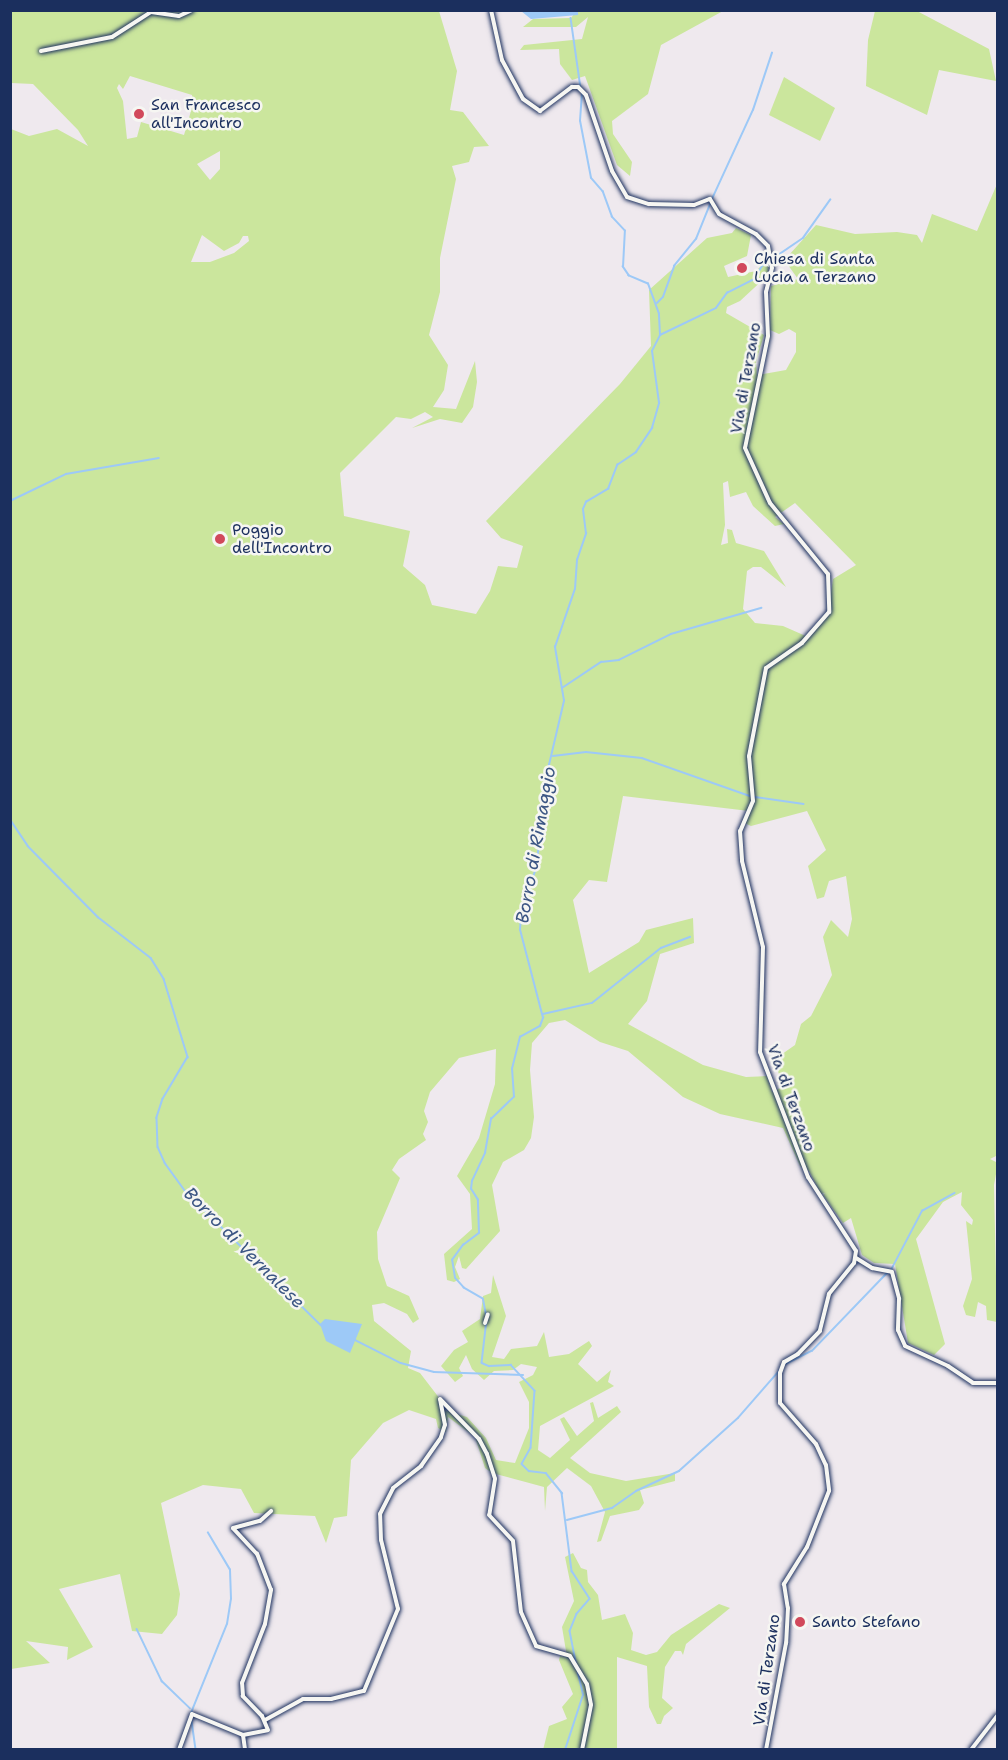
<!DOCTYPE html>
<style>
body{margin:0}
#map{position:relative;width:1008px;height:1760px;overflow:hidden;background:#efe9ee;font-family:"Shantell Sans",sans-serif}
div>[style]{position:absolute}
[style*='--x']{left:calc(var(--x)*1px);top:calc(var(--y)*1px);width:calc(var(--w)*1px);rotate:calc(var(--a)*1deg)}
.green>*{inset:0;background:#cbe69d}
.water>*{inset:0;background:#9dc9f7}
.stream>*{height:1.5px;margin:-0.75px;padding:0 0.75px;transform-origin:0.75px;border-radius:0.75px;background:#9dc9f7}
.roads{filter:drop-shadow(0 0 2px #1b2f5e) drop-shadow(0 0 2px #1b2f5e)}
.minor>*{height:4px;margin:-2px;padding:0 2px;transform-origin:2px;border-radius:2px;background:#f6f6f2}
.dots>*{width:16px;height:16px;translate:-50% -50%;box-sizing:border-box;border:3px solid #f6f6f2;border-radius:50%}
span{translate:-50% -50%;white-space:nowrap;text-align:center;line-height:1.15;-webkit-text-stroke:5px #f6f6f2;paint-order:stroke}
.poi-label{font-size:16px;color:#1b2f5e}
.left{translate:0 -50%;text-align:left}
.street-label{font-size:16px;color:#1b2f5e}
.water-label{font-size:18px;color:#3c5684;font-style:italic}
.frame{position:absolute;inset:0;border:12px solid #1b2f5e;pointer-events:none}
</style>
<div id="map">
<div class="green">
<i style="clip-path:polygon(577px 10px,723px 11px,661px 45px,648px 94px,612px 121px,613px 134px,632px 162px,630px 176px,617px 165px,585px 76px,572px 80px,560px 64px,559px 49px,520px 50px,524px 45px,582px 39px,588px 17px,576px 27px,523px 27px,533px 19px,571px 18px)"></i>
<i style="clip-path:polygon(evenodd,11px 11px,439px 11px,457px 71px,450px 110px,463px 112px,489px 146px,474px 147px,469px 162px,452px 166px,456px 179px,440px 258px,440px 292px,429px 335px,448px 365px,444px 390px,433px 407px,456px 409px,475px 361px,477px 382px,473px 407px,462px 423px,440px 419px,412px 428px,433px 417px,425px 412px,411px 419px,396px 417px,340px 473px,344px 516px,410px 531px,403px 566px,425px 585px,432px 605px,476px 614px,490px 591px,498px 566px,517px 568px,523px 546px,501px 538px,486px 521px,620px 384px,651px 346px,649px 290px,707px 238px,732px 233px,736px 228px,751px 235px,747px 256px,724px 266px,728px 277px,756px 271px,769px 258px,768px 275px,740px 301px,727px 307px,726px 313px,764px 335px,756px 362px,757px 375px,786px 370px,796px 352px,796px 333px,789px 329px,779px 334px,770px 330px,771px 286px,798px 279px,788px 265px,789px 255px,816px 225px,855px 234px,897px 232px,917px 235px,922px 243px,932px 214px,977px 231px,997px 184px,998px 229px,998px 1155px,990px 1159px,998px 1163px,994px 1185px,997px 1322px,987px 1320px,986px 1306px,978px 1302px,975px 1317px,966px 1315px,963px 1306px,972px 1279px,966px 1221px,972px 1225px,973px 1220px,961px 1205px,962px 1192px,943px 1202px,916px 1239px,945px 1344px,934px 1355px,908px 1343px,895px 1264px,874px 1263px,862px 1255px,851px 1218px,843px 1223px,823px 1195px,825px 1193px,821px 1194px,809px 1171px,800px 1166px,783px 1128px,720px 1114px,683px 1097px,628px 1051px,600px 1042px,565px 1020px,549px 1023px,532px 1043px,530px 1070px,534px 1117px,531px 1138px,524px 1150px,503px 1162px,492px 1185px,500px 1231px,466px 1269px,462px 1268px,459px 1256px,455px 1267px,460px 1279px,454px 1282px,447px 1280px,444px 1254px,472px 1229px,470px 1194px,457px 1176px,479px 1138px,495px 1084px,496px 1049px,459px 1058px,430px 1092px,424px 1111px,428px 1122px,423px 1134px,426px 1140px,399px 1159px,392px 1170px,400px 1178px,377px 1232px,378px 1259px,387px 1286px,409px 1296px,419px 1319px,413px 1323px,407px 1314px,384px 1303px,372px 1305px,374px 1321px,411px 1351px,408px 1368px,420px 1373px,440px 1399px,444px 1410px,467px 1417px,486px 1438px,496px 1460px,515px 1463px,529px 1428px,529px 1402px,519px 1382px,533px 1375px,537px 1367px,521px 1364px,513px 1370px,494px 1371px,484px 1380px,472px 1369px,466px 1355px,459px 1368px,463px 1376px,455px 1382px,441px 1366px,454px 1350px,468px 1342px,462px 1331px,480px 1319px,483px 1296px,491px 1293px,493px 1275px,506px 1316px,492px 1357px,504px 1359px,511px 1349px,537px 1346px,544px 1332px,549px 1357px,569px 1354px,589px 1341px,592px 1346px,578px 1364px,597px 1382px,611px 1370px,608px 1382px,614px 1386px,540px 1426px,538px 1450px,550px 1458px,570px 1440px,560px 1419px,564px 1417px,577px 1436px,594px 1421px,590px 1403px,593px 1402px,598px 1418px,617px 1406px,621px 1412px,570px 1458px,590px 1473px,626px 1481px,675px 1473px,675px 1481px,640px 1490px,644px 1503px,639px 1510px,610px 1516px,601px 1541px,597px 1542px,605px 1512px,591px 1486px,567px 1468px,547px 1487px,545px 1511px,544px 1487px,492px 1473px,485px 1468px,475px 1437px,448px 1417px,446px 1432px,438px 1428px,436px 1419px,409px 1410px,383px 1423px,351px 1460px,347px 1516px,334px 1518px,326px 1543px,315px 1516px,254px 1513px,241px 1489px,203px 1485px,161px 1503px,180px 1594px,177px 1615px,162px 1634px,132px 1631px,120px 1574px,59px 1589px,93px 1647px,67px 1660px,68px 1647px,26px 1641px,50px 1663px,11px 1669px,11px 129px,29px 136px,57px 129px,88px 146px,78px 130px,33px 84px,11px 83px,11px 11px,130px 76px,192px 95px,193px 104px,184px 135px,141px 122px,137px 137px,127px 139px,123px 101px,117px 88px,119px 84px,123px 89px,130px 76px,11px 11px,220px 151px,220px 169px,210px 180px,197px 164px,220px 151px,11px 11px,202px 235px,224px 251px,239px 243px,243px 236px,248px 236px,249px 241px,234px 253px,210px 262px,191px 262px,202px 235px,11px 11px,728px 481px,730px 497px,746px 492px,753px 506px,775px 526px,784px 524px,775px 517px,795px 503px,856px 565px,833px 579px,828px 614px,808px 637px,783px 626px,755px 623px,743px 609px,747px 571px,753px 567px,761px 567px,786px 587px,764px 551px,736px 543px,732px 530px,727px 529px,728px 543px,721px 545px,725px 525px,723px 483px,728px 481px,11px 11px,623px 796px,749px 811px,742px 822px,751px 826px,807px 811px,826px 850px,808px 866px,817px 899px,824px 897px,829px 881px,846px 876px,852px 919px,848px 937px,831px 920px,823px 937px,832px 975px,811px 1016px,801px 1024px,795px 1045px,775px 1059px,782px 1087px,772px 1092px,767px 1076px,746px 1077px,703px 1065px,628px 1024px,647px 1001px,660px 954px,694px 943px,693px 918px,646px 930px,639px 942px,589px 973px,573px 900px,589px 880px,607px 882px,623px 796px)"></i>
<i style="clip-path:polygon(875px 11px,917px 11px,989px 49px,996px 81px,939px 70px,927px 115px,866px 86px,868px 40px)"></i>
<i style="clip-path:polygon(784px 77px,835px 108px,820px 141px,769px 115px)"></i>
<i style="clip-path:polygon(573px 1553px,581px 1568px,587px 1570px,588px 1582px,598px 1595px,602px 1620px,625px 1614px,633px 1633px,631px 1650px,646px 1655px,657px 1652px,671px 1635px,719px 1604px,730px 1608px,686px 1644px,683px 1655px,681px 1651px,675px 1651px,665px 1667px,662px 1698px,673px 1708px,664px 1716px,661px 1724px,657px 1724px,649px 1707px,647px 1666px,617px 1657px,617px 1749px,543px 1750px,549px 1726px,567px 1719px,562px 1707px,573px 1694px,559px 1660px,560px 1656px,567px 1657px,562px 1627px,574px 1601px,565px 1557px)"></i>
</div>
<div class="water">
<i style="clip-path:polygon(521px 11px,578px 11px,578px 15px,531px 19px)"></i>
<i style="clip-path:polygon(325px 1319px,362px 1324px,350px 1353px,326px 1341px,320px 1324px)"></i>
</div>
<div class="stream">
<i style="--x:571;--y:18;--w:71;--a:81.9"></i>
<i style="--x:712;--y:199;--w:98;--a:-65.3"></i>
<i style="--x:753;--y:110;--w:60;--a:-71.6"></i>
<i style="--x:657;--y:303;--w:8;--a:-45"></i>
<i style="--x:663;--y:297;--w:33;--a:-70"></i>
<i style="--x:674;--y:266;--w:35;--a:-51"></i>
<i style="--x:696;--y:239;--w:38;--a:-68"></i>
<i style="--x:660;--y:335;--w:62;--a:-25.7"></i>
<i style="--x:716;--y:308;--w:19;--a:-54"></i>
<i style="--x:727;--y:293;--w:30;--a:-27"></i>
<i style="--x:754;--y:279;--w:15;--a:-58"></i>
<i style="--x:762;--y:266;--w:50;--a:-34.3"></i>
<i style="--x:803;--y:238;--w:47;--a:-54.6"></i>
<i style="--x:10;--y:501;--w:62;--a:-25.7"></i>
<i style="--x:66;--y:474;--w:94;--a:-9.8"></i>
<i style="--x:562;--y:688;--w:47;--a:-33.7"></i>
<i style="--x:601;--y:662;--w:18;--a:-6"></i>
<i style="--x:619;--y:660;--w:58;--a:-26.6"></i>
<i style="--x:671;--y:634;--w:94;--a:-16.1"></i>
<i style="--x:553;--y:756;--w:33;--a:-7"></i>
<i style="--x:586;--y:752;--w:56;--a:6.1"></i>
<i style="--x:642;--y:758;--w:114;--a:19.4"></i>
<i style="--x:755;--y:797;--w:49;--a:8.1"></i>
<i style="--x:10;--y:819;--w:32;--a:56"></i>
<i style="--x:28;--y:846;--w:100;--a:45.4"></i>
<i style="--x:98;--y:917;--w:67;--a:37.7"></i>
<i style="--x:151;--y:958;--w:25;--a:58"></i>
<i style="--x:164;--y:979;--w:82;--a:72.9"></i>
<i style="--x:188;--y:1057;--w:49;--a:120.8"></i>
<i style="--x:163;--y:1099;--w:20;--a:108"></i>
<i style="--x:157;--y:1118;--w:29;--a:88"></i>
<i style="--x:158;--y:1147;--w:17;--a:66"></i>
<i style="--x:165;--y:1163;--w:37;--a:54"></i>
<i style="--x:187;--y:1193;--w:188;--a:44.6"></i>
<i style="--x:543;--y:1014;--w:50;--a:-12.7"></i>
<i style="--x:592;--y:1003;--w:88;--a:-38.6"></i>
<i style="--x:661;--y:948;--w:31;--a:-21"></i>
<i style="--x:891;--y:1270;--w:67;--a:-62.3"></i>
<i style="--x:922;--y:1211;--w:37;--a:-29"></i>
<i style="--x:486;--y:1315;--w:16;--a:-101"></i>
<i style="--x:483;--y:1299;--w:22;--a:-150"></i>
<i style="--x:464;--y:1288;--w:13;--a:-132"></i>
<i style="--x:455;--y:1278;--w:18;--a:-99"></i>
<i style="--x:452;--y:1260;--w:19;--a:-54"></i>
<i style="--x:463;--y:1245;--w:20;--a:-37"></i>
<i style="--x:479;--y:1233;--w:33;--a:-92"></i>
<i style="--x:478;--y:1200;--w:13;--a:-122"></i>
<i style="--x:471;--y:1189;--w:8;--a:-83"></i>
<i style="--x:472;--y:1181;--w:31;--a:-65"></i>
<i style="--x:485;--y:1153;--w:35;--a:-80"></i>
<i style="--x:491;--y:1119;--w:32;--a:-44"></i>
<i style="--x:514;--y:1097;--w:28;--a:-94"></i>
<i style="--x:512;--y:1069;--w:33;--a:-76"></i>
<i style="--x:520;--y:1037;--w:23;--a:-29"></i>
<i style="--x:540;--y:1026;--w:9;--a:-69"></i>
<i style="--x:543;--y:1018;--w:91;--a:-104.6"></i>
<i style="--x:520;--y:930;--w:16;--a:-86"></i>
<i style="--x:521;--y:914;--w:48;--a:-71.9"></i>
<i style="--x:536;--y:868;--w:104;--a:-82.8"></i>
<i style="--x:549;--y:765;--w:66;--a:-76.8"></i>
<i style="--x:564;--y:701;--w:55;--a:-99.5"></i>
<i style="--x:555;--y:647;--w:61;--a:-71"></i>
<i style="--x:575;--y:589;--w:29;--a:-86"></i>
<i style="--x:577;--y:560;--w:28;--a:-71"></i>
<i style="--x:586;--y:534;--w:25;--a:-97"></i>
<i style="--x:583;--y:509;--w:8;--a:-67"></i>
<i style="--x:586;--y:502;--w:26;--a:-31"></i>
<i style="--x:608;--y:489;--w:26;--a:-69"></i>
<i style="--x:617;--y:465;--w:23;--a:-34"></i>
<i style="--x:636;--y:452;--w:29;--a:-56"></i>
<i style="--x:652;--y:428;--w:26;--a:-74"></i>
<i style="--x:659;--y:403;--w:52;--a:-97.7"></i>
<i style="--x:652;--y:351;--w:18;--a:-63"></i>
<i style="--x:660;--y:335;--w:21;--a:-93"></i>
<i style="--x:659;--y:314;--w:32;--a:-110"></i>
<i style="--x:648;--y:284;--w:21;--a:-157"></i>
<i style="--x:629;--y:276;--w:11;--a:-124"></i>
<i style="--x:623;--y:267;--w:36;--a:-87"></i>
<i style="--x:625;--y:231;--w:19;--a:-133"></i>
<i style="--x:612;--y:217;--w:27;--a:-110"></i>
<i style="--x:603;--y:192;--w:18;--a:-131"></i>
<i style="--x:591;--y:178;--w:58;--a:-100.9"></i>
<i style="--x:580;--y:121;--w:28;--a:-86"></i>
<i style="--x:487;--y:1320;--w:43;--a:96.6"></i>
<i style="--x:482;--y:1363;--w:8;--a:23"></i>
<i style="--x:489;--y:1366;--w:22;--a:-3"></i>
<i style="--x:511;--y:1365;--w:35;--a:47"></i>
<i style="--x:535;--y:1391;--w:57;--a:94"></i>
<i style="--x:531;--y:1448;--w:18;--a:119"></i>
<i style="--x:522;--y:1464;--w:10;--a:45"></i>
<i style="--x:529;--y:1471;--w:17;--a:7"></i>
<i style="--x:546;--y:1473;--w:26;--a:51"></i>
<i style="--x:562;--y:1493;--w:79;--a:82.7"></i>
<i style="--x:572;--y:1571;--w:33;--a:57"></i>
<i style="--x:590;--y:1599;--w:20;--a:131"></i>
<i style="--x:577;--y:1614;--w:18;--a:112"></i>
<i style="--x:570;--y:1631;--w:33;--a:79"></i>
<i style="--x:355;--y:1340;--w:51;--a:26.6"></i>
<i style="--x:401;--y:1363;--w:34;--a:15"></i>
<i style="--x:434;--y:1372;--w:89;--a:1.9"></i>
<i style="--x:784;--y:1365;--w:31;--a:-27"></i>
<i style="--x:812;--y:1351;--w:108;--a:-46.1"></i>
<i style="--x:567;--y:1520;--w:47;--a:-14.9"></i>
<i style="--x:612;--y:1508;--w:29;--a:-35"></i>
<i style="--x:636;--y:1491;--w:47;--a:-24.9"></i>
<i style="--x:679;--y:1471;--w:79;--a:-41.9"></i>
<i style="--x:738;--y:1418;--w:62;--a:-48.9"></i>
<i style="--x:137;--y:1629;--w:58;--a:64.3"></i>
<i style="--x:162;--y:1681;--w:39;--a:44"></i>
<i style="--x:191;--y:1713;--w:96;--a:-68"></i>
<i style="--x:227;--y:1624;--w:25;--a:-81"></i>
<i style="--x:231;--y:1599;--w:29;--a:-92"></i>
<i style="--x:230;--y:1570;--w:43;--a:-120.7"></i>
<i style="--x:192;--y:1721;--w:29;--a:82"></i>
<i style="--x:565;--y:1750;--w:58;--a:-71.9"></i>
<i style="--x:583;--y:1695;--w:23;--a:-103"></i>
</div>
<div class="roads">
<div class="minor">
<i style="--x:491;--y:10;--w:51;--a:77.6"></i>
<i style="--x:502;--y:60;--w:44;--a:61.7"></i>
<i style="--x:523;--y:99;--w:21;--a:35"></i>
<i style="--x:540;--y:111;--w:40;--a:-37"></i>
<i style="--x:572;--y:87;--w:6;--a:0"></i>
<i style="--x:578;--y:87;--w:11;--a:45"></i>
<i style="--x:586;--y:95;--w:80;--a:71.1"></i>
<i style="--x:612;--y:171;--w:30;--a:60"></i>
<i style="--x:627;--y:197;--w:23;--a:18"></i>
<i style="--x:649;--y:204;--w:45;--a:1.3"></i>
<i style="--x:694;--y:205;--w:17;--a:-21"></i>
<i style="--x:710;--y:199;--w:17;--a:59"></i>
<i style="--x:719;--y:214;--w:42;--a:28.4"></i>
<i style="--x:756;--y:234;--w:17;--a:45"></i>
<i style="--x:768;--y:246;--w:22;--a:80"></i>
<i style="--x:772;--y:268;--w:25;--a:104"></i>
<i style="--x:766;--y:292;--w:44;--a:87.4"></i>
<i style="--x:768;--y:336;--w:114;--a:101.6"></i>
<i style="--x:745;--y:448;--w:60;--a:65.6"></i>
<i style="--x:770;--y:503;--w:92;--a:50.8"></i>
<i style="--x:828;--y:574;--w:38;--a:88"></i>
<i style="--x:829;--y:612;--w:41;--a:131.1"></i>
<i style="--x:802;--y:643;--w:44;--a:145.2"></i>
<i style="--x:766;--y:668;--w:90;--a:100.9"></i>
<i style="--x:749;--y:756;--w:45;--a:84.9"></i>
<i style="--x:753;--y:801;--w:33;--a:113"></i>
<i style="--x:740;--y:831;--w:30;--a:86"></i>
<i style="--x:742;--y:861;--w:89;--a:76.3"></i>
<i style="--x:763;--y:947;--w:105;--a:91.6"></i>
<i style="--x:760;--y:1052;--w:134;--a:69"></i>
<i style="--x:808;--y:1177;--w:88;--a:57"></i>
<i style="--x:856;--y:1251;--w:12;--a:99"></i>
<i style="--x:854;--y:1263;--w:40;--a:129"></i>
<i style="--x:829;--y:1294;--w:38;--a:104"></i>
<i style="--x:820;--y:1331;--w:32;--a:134"></i>
<i style="--x:798;--y:1354;--w:16;--a:150"></i>
<i style="--x:784;--y:1362;--w:12;--a:110"></i>
<i style="--x:780;--y:1373;--w:30;--a:90"></i>
<i style="--x:780;--y:1403;--w:55;--a:48.7"></i>
<i style="--x:816;--y:1444;--w:23;--a:65"></i>
<i style="--x:826;--y:1465;--w:26;--a:83"></i>
<i style="--x:829;--y:1491;--w:60;--a:111.4"></i>
<i style="--x:807;--y:1547;--w:44;--a:121.9"></i>
<i style="--x:784;--y:1584;--w:24;--a:81"></i>
<i style="--x:788;--y:1608;--w:35;--a:93"></i>
<i style="--x:786;--y:1643;--w:109;--a:100.6"></i>
<i style="--x:41;--y:51;--w:72;--a:-11.2"></i>
<i style="--x:112;--y:37;--w:46;--a:-32.7"></i>
<i style="--x:151;--y:12;--w:28;--a:8"></i>
<i style="--x:179;--y:16;--w:14;--a:-25"></i>
<i style="--x:856;--y:1258;--w:19;--a:32"></i>
<i style="--x:872;--y:1268;--w:20;--a:11"></i>
<i style="--x:892;--y:1272;--w:28;--a:75"></i>
<i style="--x:899;--y:1299;--w:31;--a:92"></i>
<i style="--x:898;--y:1330;--w:17;--a:66"></i>
<i style="--x:905;--y:1346;--w:47;--a:24.9"></i>
<i style="--x:948;--y:1366;--w:30;--a:34"></i>
<i style="--x:973;--y:1383;--w:25;--a:0"></i>
<i style="--x:485;--y:1323;--w:9;--a:-72"></i>
<i style="--x:440;--y:1399;--w:56;--a:45.7"></i>
<i style="--x:479;--y:1439;--w:17;--a:62"></i>
<i style="--x:487;--y:1454;--w:26;--a:72"></i>
<i style="--x:495;--y:1479;--w:36;--a:99"></i>
<i style="--x:489;--y:1515;--w:35;--a:47"></i>
<i style="--x:513;--y:1541;--w:71;--a:83.6"></i>
<i style="--x:521;--y:1612;--w:37;--a:66"></i>
<i style="--x:536;--y:1646;--w:35;--a:16"></i>
<i style="--x:570;--y:1656;--w:33;--a:59"></i>
<i style="--x:587;--y:1684;--w:21;--a:79"></i>
<i style="--x:591;--y:1705;--w:46;--a:101.3"></i>
<i style="--x:265;--y:1720;--w:43;--a:-28.9"></i>
<i style="--x:303;--y:1699;--w:28;--a:0"></i>
<i style="--x:331;--y:1699;--w:34;--a:-14"></i>
<i style="--x:364;--y:1691;--w:89;--a:-67.5"></i>
<i style="--x:398;--y:1609;--w:71;--a:-103.8"></i>
<i style="--x:381;--y:1540;--w:26;--a:-92"></i>
<i style="--x:380;--y:1514;--w:29;--a:-63"></i>
<i style="--x:393;--y:1488;--w:36;--a:-38"></i>
<i style="--x:421;--y:1466;--w:35;--a:-55"></i>
<i style="--x:441;--y:1437;--w:13;--a:-72"></i>
<i style="--x:445;--y:1425;--w:26;--a:-101"></i>
<i style="--x:243;--y:1735;--w:15;--a:82"></i>
<i style="--x:179;--y:1750;--w:38;--a:-70"></i>
<i style="--x:192;--y:1714;--w:55;--a:22.4"></i>
<i style="--x:243;--y:1735;--w:25;--a:-11"></i>
<i style="--x:268;--y:1730;--w:15;--a:-113"></i>
<i style="--x:262;--y:1716;--w:28;--a:-134"></i>
<i style="--x:243;--y:1696;--w:13;--a:-94"></i>
<i style="--x:242;--y:1683;--w:63;--a:-68.7"></i>
<i style="--x:265;--y:1624;--w:35;--a:-80"></i>
<i style="--x:271;--y:1590;--w:39;--a:-111"></i>
<i style="--x:257;--y:1554;--w:35;--a:-133"></i>
<i style="--x:233;--y:1528;--w:28;--a:-15"></i>
<i style="--x:260;--y:1521;--w:15;--a:-42"></i>
<i style="--x:971;--y:1750;--w:44;--a:-52.4"></i>
</div>
</div>
<div class="dots">
<i style="left:139px;top:114px;background:#d1495b"></i>
<i style="left:742px;top:268px;background:#d1495b"></i>
<i style="left:220px;top:539px;background:#d1495b"></i>
<i style="left:800px;top:1622px;background:#d1495b"></i>
</div>
<div class="poi-label">
<span class="left" style="left:151px;top:114px">San Francesco<br>all'Incontro</span>
<span class="left" style="left:754px;top:268px">Chiesa di Santa<br>Lucia a Terzano</span>
<span class="left" style="left:232px;top:539px">Poggio<br>dell'Incontro</span>
<span class="left" style="left:812px;top:1622px">Santo Stefano</span>
</div>
<div class="street-label">
<span style="left:746px;top:378px;rotate:-80deg">Via di Terzano</span>
<span style="left:791px;top:1098px;rotate:70deg">Via di Terzano</span>
<span style="left:767px;top:1670px;rotate:-82deg">Via di Terzano</span>
</div>
<div class="water-label">
<span style="left:536px;top:845px;rotate:-80deg">Borro di Rimaggio</span>
<span style="left:244px;top:1248px;rotate:45deg">Borro di Vernalese</span>
</div>
<div class="frame"></div>
</div>
